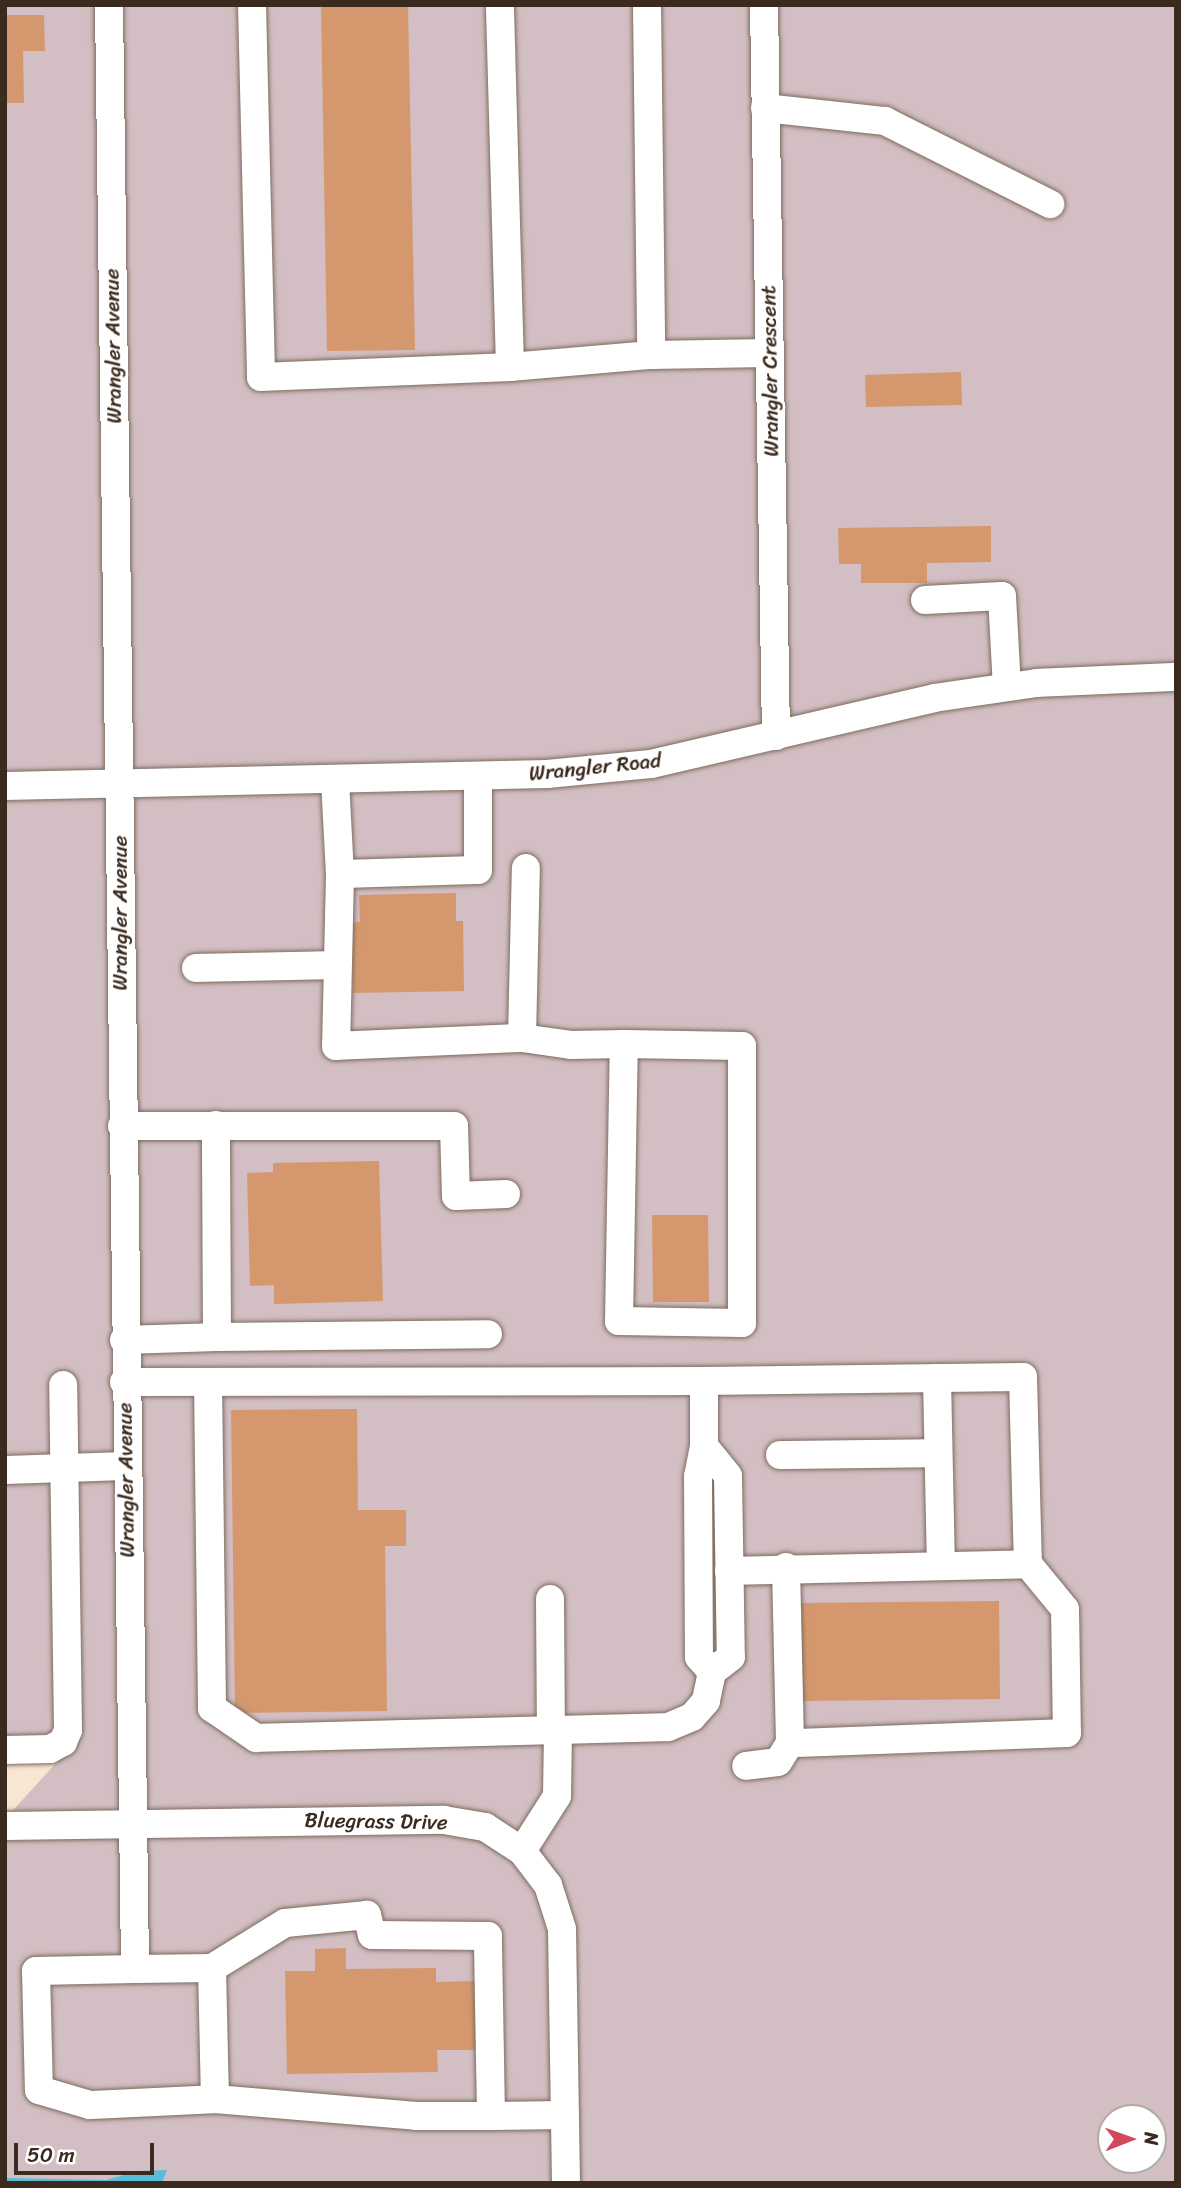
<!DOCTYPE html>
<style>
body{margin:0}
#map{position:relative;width:1181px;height:2188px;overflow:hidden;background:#f7e6d2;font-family:Sriracha,sans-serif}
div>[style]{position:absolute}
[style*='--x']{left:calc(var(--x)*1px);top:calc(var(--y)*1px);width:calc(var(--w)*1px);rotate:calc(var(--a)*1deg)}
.industrial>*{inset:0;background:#d2bec3}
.water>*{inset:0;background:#59bcd8}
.building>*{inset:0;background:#d5986e}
.roads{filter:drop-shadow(0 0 2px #7d6c5d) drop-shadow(0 0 2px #7d6c5d)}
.minor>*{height:28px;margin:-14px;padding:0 14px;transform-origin:14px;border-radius:14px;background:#fff}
span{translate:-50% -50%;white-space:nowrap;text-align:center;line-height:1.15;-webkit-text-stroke:5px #fff;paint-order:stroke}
.street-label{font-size:21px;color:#3b2a1e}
.frame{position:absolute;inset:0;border:7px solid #3b2a1e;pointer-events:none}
.north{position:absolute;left:1097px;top:2104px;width:70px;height:70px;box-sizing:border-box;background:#fff;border:2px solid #b1aaa5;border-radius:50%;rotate:89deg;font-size:19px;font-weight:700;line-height:28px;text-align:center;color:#3b2a1e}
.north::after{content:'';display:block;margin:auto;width:24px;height:32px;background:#d1495b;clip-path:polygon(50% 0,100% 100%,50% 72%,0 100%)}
.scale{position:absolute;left:14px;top:2143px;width:140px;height:32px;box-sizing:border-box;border:4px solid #3b2a1e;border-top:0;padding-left:9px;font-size:21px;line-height:24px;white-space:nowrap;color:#3b2a1e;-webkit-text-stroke:5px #fff;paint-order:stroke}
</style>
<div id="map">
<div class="industrial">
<i style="clip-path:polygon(evenodd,5px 5px,1176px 5px,1176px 2183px,5px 2183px,5px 1819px,57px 1762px,5px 1764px,5px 5px,1111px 2118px,1153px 2118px,1153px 2160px,1111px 2160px,1111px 2118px)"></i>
</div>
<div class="water">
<i style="clip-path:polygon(167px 2170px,162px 2183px,5px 2183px,5px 2178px,106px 2180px,138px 2171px)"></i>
</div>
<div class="building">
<i style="clip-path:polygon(321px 5px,408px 5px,415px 350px,327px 351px)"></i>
<i style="clip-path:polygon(5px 15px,44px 15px,45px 51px,23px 51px,24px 103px,5px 103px)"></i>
<i style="clip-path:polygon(961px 372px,962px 405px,866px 407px,865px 375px)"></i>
<i style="clip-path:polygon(991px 526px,991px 562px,927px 563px,927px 583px,861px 583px,861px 564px,839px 564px,838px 528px)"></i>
<i style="clip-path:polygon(456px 893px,456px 921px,463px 921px,464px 991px,353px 993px,352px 923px,360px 922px,359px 895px)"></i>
<i style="clip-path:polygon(379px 1161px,383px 1301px,274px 1304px,274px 1285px,250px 1286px,247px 1173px,273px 1172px,273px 1163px)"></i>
<i style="clip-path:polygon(652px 1215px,708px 1215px,709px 1302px,653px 1302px)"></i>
<i style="clip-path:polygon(357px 1409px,358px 1510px,406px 1510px,406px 1546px,385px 1546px,387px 1711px,235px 1713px,231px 1410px)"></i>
<i style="clip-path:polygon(707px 1552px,720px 1552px,720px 1589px,707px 1589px)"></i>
<i style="clip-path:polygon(999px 1601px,1000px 1699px,799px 1701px,798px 1603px)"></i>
<i style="clip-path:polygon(346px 1948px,346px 1969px,436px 1968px,436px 1982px,476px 1981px,477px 2050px,437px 2050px,438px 2072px,287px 2074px,285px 1971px,315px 1971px,315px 1949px)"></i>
</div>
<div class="roads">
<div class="minor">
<i style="--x:109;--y:5;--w:1964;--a:89.24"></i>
<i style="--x:135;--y:1969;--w:77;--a:-0.7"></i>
<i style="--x:252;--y:5;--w:372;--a:88.6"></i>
<i style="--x:261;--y:377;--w:249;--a:-2.3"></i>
<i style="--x:510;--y:367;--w:362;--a:-91.6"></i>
<i style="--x:647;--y:5;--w:350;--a:89.3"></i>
<i style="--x:651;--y:355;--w:118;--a:-1"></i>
<i style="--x:764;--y:5;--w:731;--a:89.06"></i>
<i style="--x:765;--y:108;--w:121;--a:6.2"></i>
<i style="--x:885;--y:121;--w:185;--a:26.7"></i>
<i style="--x:510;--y:367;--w:142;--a:-4.9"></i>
<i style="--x:925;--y:600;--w:77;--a:-3"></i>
<i style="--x:1002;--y:596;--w:91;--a:86.9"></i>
<i style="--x:335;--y:780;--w:94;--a:87"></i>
<i style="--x:340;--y:874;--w:138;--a:-1.7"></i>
<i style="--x:478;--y:870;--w:94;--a:-90"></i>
<i style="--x:5;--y:786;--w:542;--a:-1.27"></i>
<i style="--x:547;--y:774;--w:104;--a:-5.5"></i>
<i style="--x:651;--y:764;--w:291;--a:-13.1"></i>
<i style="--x:934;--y:698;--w:104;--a:-8.3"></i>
<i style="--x:1037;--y:683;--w:139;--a:-2.5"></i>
<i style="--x:340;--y:874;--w:172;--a:91.3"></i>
<i style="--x:336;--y:1046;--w:186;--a:-2.5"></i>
<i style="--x:522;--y:1038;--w:170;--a:-88.7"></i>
<i style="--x:196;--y:968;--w:141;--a:-1.2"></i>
<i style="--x:522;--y:1038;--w:49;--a:8.1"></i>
<i style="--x:571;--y:1045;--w:53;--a:-1.1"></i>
<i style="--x:624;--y:1044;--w:118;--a:1"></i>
<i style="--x:742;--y:1046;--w:277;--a:90"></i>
<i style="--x:742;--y:1323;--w:123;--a:-179.1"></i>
<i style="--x:619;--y:1321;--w:277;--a:-89"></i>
<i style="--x:122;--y:1126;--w:332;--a:0"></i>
<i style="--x:454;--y:1126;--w:70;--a:88.4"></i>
<i style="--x:456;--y:1196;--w:50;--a:-2.3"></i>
<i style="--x:217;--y:1337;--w:271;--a:-0.6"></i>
<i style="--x:124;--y:1340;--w:93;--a:-1.8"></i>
<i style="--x:217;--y:1337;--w:212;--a:-90.3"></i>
<i style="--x:937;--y:1378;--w:187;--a:88.8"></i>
<i style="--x:704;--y:1381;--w:319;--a:-0.7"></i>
<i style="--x:1023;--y:1377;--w:187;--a:88.5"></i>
<i style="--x:124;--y:1382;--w:580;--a:-0.1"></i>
<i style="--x:704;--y:1381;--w:65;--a:90"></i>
<i style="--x:704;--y:1446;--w:31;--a:101"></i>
<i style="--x:698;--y:1476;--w:181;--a:89.7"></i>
<i style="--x:699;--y:1657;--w:20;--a:49"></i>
<i style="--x:712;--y:1672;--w:30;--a:102"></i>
<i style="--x:706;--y:1701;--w:21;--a:131"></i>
<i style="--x:692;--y:1717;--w:26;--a:157"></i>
<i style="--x:668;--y:1727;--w:412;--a:178.5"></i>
<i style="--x:256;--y:1738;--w:53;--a:-145.7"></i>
<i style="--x:212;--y:1708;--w:324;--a:-90.7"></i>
<i style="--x:704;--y:1446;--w:38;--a:51"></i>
<i style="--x:728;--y:1476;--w:181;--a:89.1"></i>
<i style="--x:731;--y:1657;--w:24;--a:142"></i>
<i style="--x:780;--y:1455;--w:157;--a:-0.7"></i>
<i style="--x:5;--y:1470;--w:121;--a:-1.9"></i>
<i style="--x:786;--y:1567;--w:176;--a:88.7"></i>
<i style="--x:729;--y:1571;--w:299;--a:-1.3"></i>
<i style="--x:1028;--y:1564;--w:58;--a:50.6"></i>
<i style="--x:1065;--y:1609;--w:124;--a:89.1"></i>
<i style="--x:1067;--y:1733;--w:277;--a:177.9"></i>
<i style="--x:790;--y:1743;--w:22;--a:122"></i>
<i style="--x:778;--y:1762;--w:32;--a:173"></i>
<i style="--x:550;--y:1599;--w:132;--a:89.6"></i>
<i style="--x:5;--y:1750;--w:45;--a:-1.3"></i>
<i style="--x:50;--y:1749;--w:15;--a:-28"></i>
<i style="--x:63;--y:1742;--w:13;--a:-67"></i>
<i style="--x:68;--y:1730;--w:345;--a:-90.8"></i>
<i style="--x:5;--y:1826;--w:439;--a:-0.8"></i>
<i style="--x:444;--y:1820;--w:42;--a:9.7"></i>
<i style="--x:485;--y:1827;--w:44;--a:33"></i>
<i style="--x:522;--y:1851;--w:43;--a:52.6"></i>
<i style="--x:548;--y:1885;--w:46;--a:72.3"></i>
<i style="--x:562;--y:1929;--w:254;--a:89.1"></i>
<i style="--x:522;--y:1851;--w:65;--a:-57.5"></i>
<i style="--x:557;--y:1796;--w:65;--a:-89.1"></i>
<i style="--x:135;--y:1969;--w:99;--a:178.8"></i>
<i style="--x:36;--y:1971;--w:119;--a:88.6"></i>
<i style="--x:39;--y:2090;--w:53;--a:16.4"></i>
<i style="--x:90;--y:2105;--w:125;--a:-2.7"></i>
<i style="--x:491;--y:2116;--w:180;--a:-91"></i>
<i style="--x:488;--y:1936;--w:116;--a:-179.5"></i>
<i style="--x:372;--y:1935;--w:21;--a:-104"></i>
<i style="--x:367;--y:1915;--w:82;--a:174.4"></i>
<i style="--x:285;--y:1923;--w:86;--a:148.3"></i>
<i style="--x:212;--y:1968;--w:131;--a:88.7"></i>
<i style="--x:215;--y:2099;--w:202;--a:4.8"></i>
<i style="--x:416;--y:2116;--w:75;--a:0"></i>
<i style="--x:491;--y:2116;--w:74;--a:-0.8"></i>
</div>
</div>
<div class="street-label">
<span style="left:113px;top:346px;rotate:-91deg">Wrangler Avenue</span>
<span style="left:770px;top:371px;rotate:-91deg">Wrangler Crescent</span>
<span style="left:595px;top:767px;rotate:-6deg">Wrangler Road</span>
<span style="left:120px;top:913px;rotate:-90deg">Wrangler Avenue</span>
<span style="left:126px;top:1480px;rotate:-91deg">Wrangler Avenue</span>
<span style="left:376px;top:1821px;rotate:1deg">Bluegrass Drive</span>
</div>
<div class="frame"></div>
<div class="north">N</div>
<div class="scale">50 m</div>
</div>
